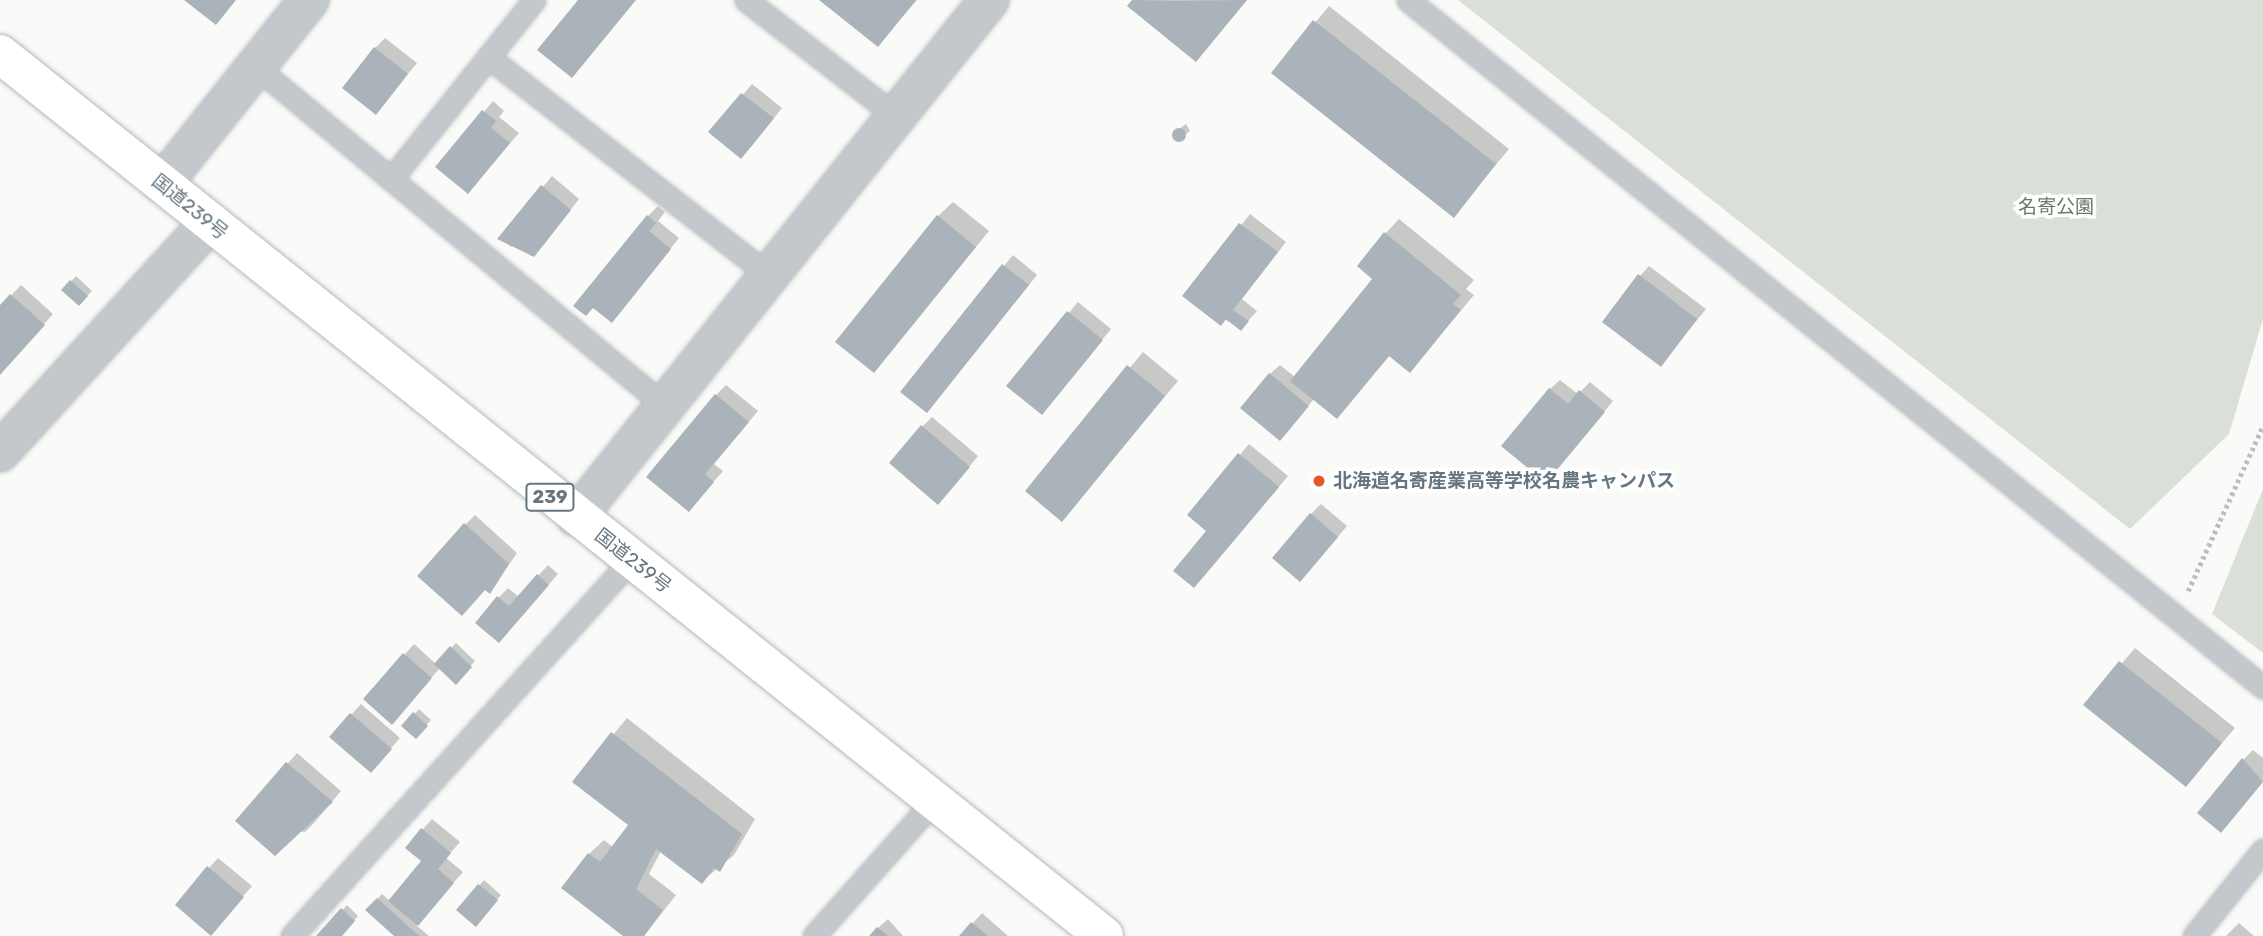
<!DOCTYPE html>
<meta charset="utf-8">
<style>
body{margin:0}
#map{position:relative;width:2263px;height:936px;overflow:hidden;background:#fafaf8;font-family:Rubik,"Noto Sans JP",sans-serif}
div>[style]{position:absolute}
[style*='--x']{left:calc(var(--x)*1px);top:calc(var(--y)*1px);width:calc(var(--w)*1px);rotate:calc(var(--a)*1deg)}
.green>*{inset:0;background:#dadfd7}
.shadow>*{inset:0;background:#0003}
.building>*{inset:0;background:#aab3b9}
.round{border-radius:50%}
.path>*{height:4.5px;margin-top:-2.25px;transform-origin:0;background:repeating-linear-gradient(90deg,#bbbfc2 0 3.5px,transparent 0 7px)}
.roads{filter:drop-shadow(0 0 2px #b4b9bd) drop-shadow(0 0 2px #b4b9bd)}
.lane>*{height:21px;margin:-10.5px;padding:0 10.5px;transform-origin:10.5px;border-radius:10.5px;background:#c3c8cc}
.street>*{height:38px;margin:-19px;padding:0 19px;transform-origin:19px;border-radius:19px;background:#c3c8cc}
.highway>*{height:38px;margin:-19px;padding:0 19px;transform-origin:19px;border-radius:19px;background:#fff}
.dots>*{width:19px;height:19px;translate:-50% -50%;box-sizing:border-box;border:4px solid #fff;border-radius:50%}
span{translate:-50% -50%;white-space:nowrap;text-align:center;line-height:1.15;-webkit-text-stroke:7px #fff;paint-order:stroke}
.shield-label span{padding:2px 5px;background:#fff;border:2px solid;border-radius:5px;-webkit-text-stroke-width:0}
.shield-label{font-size:18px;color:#657683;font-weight:700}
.street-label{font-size:19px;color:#657683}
.park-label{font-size:19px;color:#687a64}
.poi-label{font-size:19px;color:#657683;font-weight:700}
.left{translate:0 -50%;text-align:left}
</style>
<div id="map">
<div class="green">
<i style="clip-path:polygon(1458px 0,2263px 0,2263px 319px,2229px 434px,2130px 529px)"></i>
<i style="clip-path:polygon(2263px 489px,2263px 653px,2212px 614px)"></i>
</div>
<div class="shadow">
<i style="clip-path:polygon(822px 0,917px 0,878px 45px)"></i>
<i style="clip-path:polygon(1134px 0,1247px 0,1196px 60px,1129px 6px)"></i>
<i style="clip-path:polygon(1329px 6px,1509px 149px,1454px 215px,1273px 73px)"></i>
<i style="clip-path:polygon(385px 38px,417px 63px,376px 112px,375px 48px)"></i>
<i style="clip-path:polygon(752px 84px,782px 108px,751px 147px,711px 132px)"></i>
<i style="clip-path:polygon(493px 101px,504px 111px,499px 117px,519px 133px,477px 182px,438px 167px)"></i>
<i style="clip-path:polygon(1186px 124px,1190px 131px,1178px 140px,1174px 133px)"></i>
<i style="clip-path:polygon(552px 176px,579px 199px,543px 245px,517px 241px,511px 247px,500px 238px)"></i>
<i style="clip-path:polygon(953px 202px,989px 231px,874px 371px,938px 216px)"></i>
<i style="clip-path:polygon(658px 206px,665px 212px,658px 221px,679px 238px,621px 311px,648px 216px)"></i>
<i style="clip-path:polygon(1250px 214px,1286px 242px,1242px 299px,1257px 311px,1241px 329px,1185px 296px)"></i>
<i style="clip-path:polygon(1399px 219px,1474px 280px,1466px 289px,1474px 295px,1410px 371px,1391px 354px,1337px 417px,1314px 399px,1289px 429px,1270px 374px,1280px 365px,1295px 377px,1375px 279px,1385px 234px)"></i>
<i style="clip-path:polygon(1013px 255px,1037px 275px,927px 411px,902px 391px)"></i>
<i style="clip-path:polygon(1649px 266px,1706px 309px,1661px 365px,1640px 276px)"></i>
<i style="clip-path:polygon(76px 276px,92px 291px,79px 304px,63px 290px)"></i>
<i style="clip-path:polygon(21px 285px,53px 314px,0 373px,0 307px)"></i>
<i style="clip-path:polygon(1078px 302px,1111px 329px,1051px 402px,1008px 385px)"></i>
<i style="clip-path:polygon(1143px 352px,1178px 381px,1062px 519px,1027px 491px)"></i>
<i style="clip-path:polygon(1560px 380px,1578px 394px,1590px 382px,1613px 401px,1555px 471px,1550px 389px)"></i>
<i style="clip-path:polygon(726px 385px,758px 411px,714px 464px,723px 471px,689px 510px,716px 395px)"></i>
<i style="clip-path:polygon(932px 417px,978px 456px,948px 493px,922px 427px)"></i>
<i style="clip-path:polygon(1249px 444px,1288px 476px,1204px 576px,1209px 531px,1189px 515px)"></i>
<i style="clip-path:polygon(1321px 504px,1347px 526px,1310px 570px,1311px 514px)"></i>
<i style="clip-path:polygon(475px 515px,517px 553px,490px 592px,465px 525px)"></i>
<i style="clip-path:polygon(548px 565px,558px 574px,508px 631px,498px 598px,508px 588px,519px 597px)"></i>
<i style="clip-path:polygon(456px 643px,475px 661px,456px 682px,440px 668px,401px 712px,365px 699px,414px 644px,436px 664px)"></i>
<i style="clip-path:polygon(2135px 648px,2235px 728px,2186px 785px,2086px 705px)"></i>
<i style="clip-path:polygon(361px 704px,400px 738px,380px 761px,331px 737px)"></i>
<i style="clip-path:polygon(419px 709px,431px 720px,416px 736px,404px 725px)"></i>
<i style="clip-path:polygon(627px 718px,755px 819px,734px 855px,701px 882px,661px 851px,649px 874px,676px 895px,644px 936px,626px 936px,589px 854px,604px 840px,613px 847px,631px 825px,575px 781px)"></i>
<i style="clip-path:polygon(2253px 750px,2263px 758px,2263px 781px,2231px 820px,2243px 760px)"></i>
<i style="clip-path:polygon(297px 753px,341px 791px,314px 823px,305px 832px,238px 820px)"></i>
<i style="clip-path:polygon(432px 819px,460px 842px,446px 858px,463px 872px,416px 925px,429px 936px,396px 936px,368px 910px,382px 894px,390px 901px,424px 861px,407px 847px)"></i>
<i style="clip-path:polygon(218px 858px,252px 886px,220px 923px,209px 868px)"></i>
<i style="clip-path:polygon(484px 880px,501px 895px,480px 920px,458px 910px)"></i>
<i style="clip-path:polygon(347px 905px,358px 916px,341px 936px,319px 936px)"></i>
<i style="clip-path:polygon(982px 913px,1008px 936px,961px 936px)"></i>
<i style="clip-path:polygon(888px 919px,903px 936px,872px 936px,878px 928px)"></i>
<i style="clip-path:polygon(2239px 923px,2254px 936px,2226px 936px)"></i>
</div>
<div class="building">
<i style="clip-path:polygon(184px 0,236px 0,216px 25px)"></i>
<i style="clip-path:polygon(578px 0,636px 0,572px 78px,537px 50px)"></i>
<i style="clip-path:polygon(819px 0,916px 0,878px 47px)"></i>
<i style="clip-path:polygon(1132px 0,1177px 1px,1247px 0,1196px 62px,1127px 6px)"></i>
<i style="clip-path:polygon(1313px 20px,1496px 164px,1454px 218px,1271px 73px)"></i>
<i style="clip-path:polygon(374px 47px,408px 74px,376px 115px,342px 88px)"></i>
<i style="clip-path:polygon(741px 93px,774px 118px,741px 159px,708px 132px)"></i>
<i style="clip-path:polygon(482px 110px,496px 121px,491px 128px,510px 143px,468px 194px,435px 167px)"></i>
<i class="round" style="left:1172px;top:128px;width:14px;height:14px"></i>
<i style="clip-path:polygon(541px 185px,571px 210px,534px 257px,497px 239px)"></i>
<i style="clip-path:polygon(647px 215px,656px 223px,649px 231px,671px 249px,612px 323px,593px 308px,586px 316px,573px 306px)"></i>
<i style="clip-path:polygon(937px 215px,976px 247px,874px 373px,835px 342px)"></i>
<i style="clip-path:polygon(1239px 223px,1278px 252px,1233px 310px,1249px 321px,1241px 331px,1226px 319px,1221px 326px,1182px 296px)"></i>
<i style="clip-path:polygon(1384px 232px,1461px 295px,1453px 304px,1461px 310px,1410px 373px,1389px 356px,1337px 419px,1290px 381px,1372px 279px,1357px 266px)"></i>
<i style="clip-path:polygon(1002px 264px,1029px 285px,927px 413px,900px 392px)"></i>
<i style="clip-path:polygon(1638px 274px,1697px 319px,1661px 367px,1602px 322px)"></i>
<i style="clip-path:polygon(70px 280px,88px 296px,79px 306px,61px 290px)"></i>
<i style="clip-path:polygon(10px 294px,45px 325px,0 375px,0 305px)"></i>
<i style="clip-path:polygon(1067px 311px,1103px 340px,1042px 415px,1006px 386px)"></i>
<i style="clip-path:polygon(1127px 365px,1165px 396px,1062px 522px,1025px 491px)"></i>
<i style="clip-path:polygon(1269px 373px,1309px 406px,1280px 441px,1240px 408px)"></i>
<i style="clip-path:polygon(1549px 388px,1568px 404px,1579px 390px,1605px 412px,1546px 483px,1501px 446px)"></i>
<i style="clip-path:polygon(715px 394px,749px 422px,705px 474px,714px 482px,689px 512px,646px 477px)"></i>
<i style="clip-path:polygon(921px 425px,970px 467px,938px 505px,889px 463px)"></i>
<i style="clip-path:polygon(1238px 453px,1279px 487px,1194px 588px,1173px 571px,1206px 531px,1187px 515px)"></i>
<i style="clip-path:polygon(1310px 513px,1338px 537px,1300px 582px,1272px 558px)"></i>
<i style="clip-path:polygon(464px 523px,509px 564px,490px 594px,485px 590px,462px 616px,417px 576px)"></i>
<i style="clip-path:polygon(537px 574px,549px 585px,499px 643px,475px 623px,497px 596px,509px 606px)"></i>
<i style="clip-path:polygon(450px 646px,472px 667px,456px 685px,434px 664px)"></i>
<i style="clip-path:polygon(403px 653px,432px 678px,392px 725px,363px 699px)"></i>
<i style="clip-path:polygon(2119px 661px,2222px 743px,2186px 787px,2083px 705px)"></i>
<i style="clip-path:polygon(413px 712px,428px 726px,416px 739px,401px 726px)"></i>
<i style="clip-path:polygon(350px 713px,392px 749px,371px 773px,329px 737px)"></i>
<i style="clip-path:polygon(611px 732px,742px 834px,720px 872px,714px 868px,702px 884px,656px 849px,636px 889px,663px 910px,644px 936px,623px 936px,561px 888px,588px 853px,600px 862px,628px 825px,572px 782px)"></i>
<i style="clip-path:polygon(2242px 758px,2263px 782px,2221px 833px,2197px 813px)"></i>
<i style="clip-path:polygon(286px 762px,333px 802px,275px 856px,235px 821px)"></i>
<i style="clip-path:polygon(421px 828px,451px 853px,438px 869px,454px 883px,418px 926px,388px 901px,421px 861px,405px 848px)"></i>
<i style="clip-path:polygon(207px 866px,244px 897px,211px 936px,175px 905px)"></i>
<i style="clip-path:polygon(478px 884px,498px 900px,476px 927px,456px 910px)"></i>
<i style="clip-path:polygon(377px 898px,419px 936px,394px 936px,365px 910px)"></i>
<i style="clip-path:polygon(341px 908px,355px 921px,342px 936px,316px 936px)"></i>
<i style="clip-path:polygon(971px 922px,988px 936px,959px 936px)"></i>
<i style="clip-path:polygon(877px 927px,888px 936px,869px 936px)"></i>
</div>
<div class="path">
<i style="--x:2188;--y:591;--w:181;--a:-65.6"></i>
</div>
<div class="roads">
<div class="lane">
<i style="--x:746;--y:0;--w:190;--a:37.7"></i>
<i style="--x:1408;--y:0;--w:1097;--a:38.78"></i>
<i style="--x:488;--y:57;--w:356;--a:37.8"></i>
<i style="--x:256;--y:67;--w:530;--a:39.64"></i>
<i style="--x:391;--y:179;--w:229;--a:-51.4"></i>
<i style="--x:292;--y:936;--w:508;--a:-47.95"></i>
<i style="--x:814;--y:936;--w:181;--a:-48.4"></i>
<i style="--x:2194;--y:936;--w:110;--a:-51.3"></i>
</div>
<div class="street">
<i style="--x:162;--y:184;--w:236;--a:-51.4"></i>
<i style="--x:0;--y:452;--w:310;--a:-47.6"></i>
<i style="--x:576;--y:517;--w:662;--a:-51.38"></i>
</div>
<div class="highway">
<i style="--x:0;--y:54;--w:1413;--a:38.62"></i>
</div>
</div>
<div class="dots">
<i style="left:1319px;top:481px;background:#e4572e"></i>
</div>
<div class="shield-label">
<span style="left:550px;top:497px">239</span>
</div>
<div class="street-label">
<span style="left:190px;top:207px;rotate:39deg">国道239号</span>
<span style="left:633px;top:561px;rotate:38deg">国道239号</span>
</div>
<div class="park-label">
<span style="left:2056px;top:207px">名寄公園</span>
</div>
<div class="poi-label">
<span class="left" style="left:1333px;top:481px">北海道名寄産業高等学校名農キャンパス</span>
</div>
</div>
